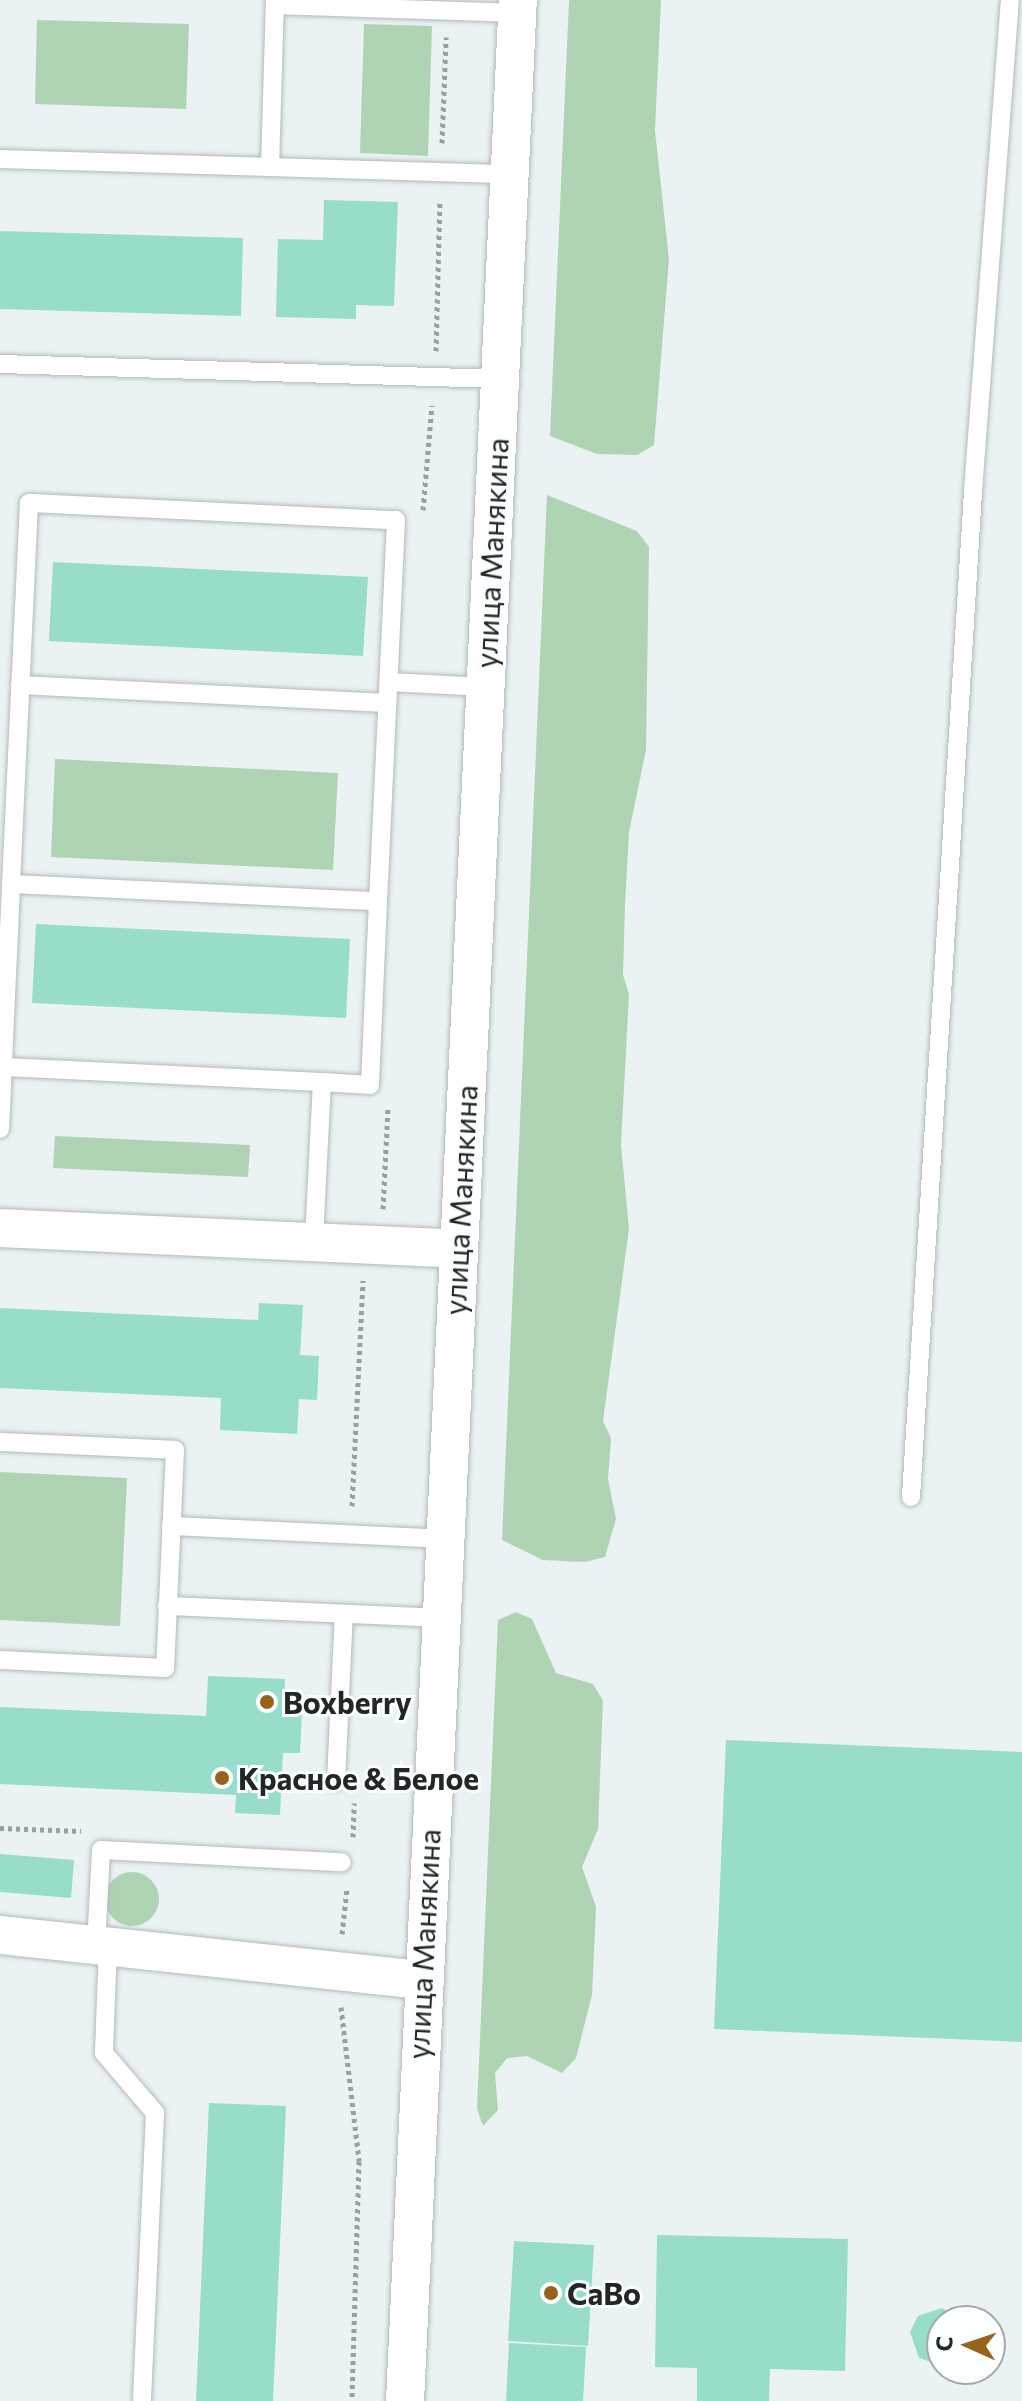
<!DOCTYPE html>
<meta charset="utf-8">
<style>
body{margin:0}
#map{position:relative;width:1022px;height:2401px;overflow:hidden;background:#eaf2f3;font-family:Commissioner,sans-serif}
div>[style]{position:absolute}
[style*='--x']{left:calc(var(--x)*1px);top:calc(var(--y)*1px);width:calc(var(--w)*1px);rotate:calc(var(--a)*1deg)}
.green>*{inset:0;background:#afd4b4}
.round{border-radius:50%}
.building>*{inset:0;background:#97ddc9}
.path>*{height:5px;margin-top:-2.5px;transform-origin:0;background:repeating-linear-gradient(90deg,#9aa0a0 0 4px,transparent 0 8px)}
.roads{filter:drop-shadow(0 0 2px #b2babb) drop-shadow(0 0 2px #b2babb)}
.lane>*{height:18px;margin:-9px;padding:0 9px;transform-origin:9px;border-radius:9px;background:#fff}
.street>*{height:38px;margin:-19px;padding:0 19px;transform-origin:19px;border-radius:19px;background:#fff}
.dots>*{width:22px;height:22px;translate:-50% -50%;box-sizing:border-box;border:4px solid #fbfeff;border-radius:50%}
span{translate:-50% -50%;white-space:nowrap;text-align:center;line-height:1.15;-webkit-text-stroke:6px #fbfeff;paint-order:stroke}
.street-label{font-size:30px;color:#232626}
.poi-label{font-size:30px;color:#232626;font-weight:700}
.left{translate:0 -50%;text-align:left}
.north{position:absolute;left:926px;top:2305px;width:80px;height:80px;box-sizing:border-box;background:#fbfeff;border:2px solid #a5a8a8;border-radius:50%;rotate:273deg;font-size:22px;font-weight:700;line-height:32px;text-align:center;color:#232626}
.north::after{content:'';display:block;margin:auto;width:28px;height:36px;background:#976219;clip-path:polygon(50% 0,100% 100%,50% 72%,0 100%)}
</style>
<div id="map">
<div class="green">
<i style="clip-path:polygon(569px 0,661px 0,655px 131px,669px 259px,654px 445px,637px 455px,597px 454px,550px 436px)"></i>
<i style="clip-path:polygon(37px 20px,189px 24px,186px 109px,35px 104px)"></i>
<i style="clip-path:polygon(364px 24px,432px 26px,428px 156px,360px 153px)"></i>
<i style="clip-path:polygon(547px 495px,637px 531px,649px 547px,646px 750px,629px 832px,625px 905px,623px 975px,629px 994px,621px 1145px,629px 1229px,603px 1421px,611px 1438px,608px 1479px,616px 1519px,605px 1557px,585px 1562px,543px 1560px,502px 1540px)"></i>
<i style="clip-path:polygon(55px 759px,338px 773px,333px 870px,51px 857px)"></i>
<i style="clip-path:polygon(55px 1136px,250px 1145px,248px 1177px,53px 1168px)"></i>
<i style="clip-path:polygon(0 1472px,127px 1478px,120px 1626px,0 1620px)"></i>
<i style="clip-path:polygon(516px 1612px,532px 1619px,556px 1673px,593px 1684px,603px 1701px,598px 1829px,582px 1867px,596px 1907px,592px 1995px,576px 2058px,562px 2073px,527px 2056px,507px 2058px,495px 2073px,498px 2110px,483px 2126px,477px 2109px,498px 1620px)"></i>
<i class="round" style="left:105px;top:1872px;width:54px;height:54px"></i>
</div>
<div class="building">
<i style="clip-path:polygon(324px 200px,398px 202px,394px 306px,356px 305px,356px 319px,276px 317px,278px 239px,323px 240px)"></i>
<i style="clip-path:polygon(0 231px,243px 238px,241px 316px,0 309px)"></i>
<i style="clip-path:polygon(53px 562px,368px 577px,363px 656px,49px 641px)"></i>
<i style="clip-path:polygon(36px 924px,350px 939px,346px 1018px,32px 1003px)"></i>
<i style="clip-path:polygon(259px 1303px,303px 1305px,300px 1355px,319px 1356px,317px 1400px,299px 1399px,297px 1434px,220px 1430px,221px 1398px,0 1388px,0 1308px,258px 1320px)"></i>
<i style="clip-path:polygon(208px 1676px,285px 1679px,284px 1712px,302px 1713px,300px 1753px,283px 1753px,280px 1815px,235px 1813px,236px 1795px,0 1784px,0 1707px,206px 1716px)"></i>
<i style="clip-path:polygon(726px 1740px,1022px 1752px,1022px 2042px,714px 2029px)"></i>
<i style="clip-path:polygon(0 1854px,74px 1860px,71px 1898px,0 1892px)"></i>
<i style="clip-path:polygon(209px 2103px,286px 2106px,273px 2401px,196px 2401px)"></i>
<i style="clip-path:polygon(657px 2235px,848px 2239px,845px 2371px,770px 2369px,769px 2401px,697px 2401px,697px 2368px,655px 2367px)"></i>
<i style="clip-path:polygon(514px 2241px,594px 2245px,588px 2346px,508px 2341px)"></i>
<i style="clip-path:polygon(942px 2308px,961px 2321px,942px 2321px,942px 2363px,937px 2364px,919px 2358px,910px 2332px,918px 2316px)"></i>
<i style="clip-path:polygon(509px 2343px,586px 2347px,583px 2401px,506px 2401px)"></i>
</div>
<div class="path">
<i style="--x:442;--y:143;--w:106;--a:-87.8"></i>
<i style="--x:436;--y:351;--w:150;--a:-88.5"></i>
<i style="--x:423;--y:510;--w:105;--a:-85.1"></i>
<i style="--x:383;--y:1209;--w:102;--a:-87.2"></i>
<i style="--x:352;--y:1506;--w:226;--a:-87.2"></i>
<i style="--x:0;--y:1828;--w:81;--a:2.1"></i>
<i style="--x:353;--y:1837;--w:34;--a:-88"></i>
<i style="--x:342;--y:1934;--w:46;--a:-83.8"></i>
<i style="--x:341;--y:2007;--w:155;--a:83.3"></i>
<i style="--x:359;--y:2161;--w:240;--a:91.7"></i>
</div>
<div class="roads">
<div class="lane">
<i style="--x:275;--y:5;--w:243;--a:1.9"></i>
<i style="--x:0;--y:159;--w:270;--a:1.7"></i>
<i style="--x:270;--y:167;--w:167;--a:-88.3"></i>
<i style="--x:270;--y:167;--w:240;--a:1.7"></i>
<i style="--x:0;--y:364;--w:500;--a:1.72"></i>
<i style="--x:389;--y:682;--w:96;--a:3"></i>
<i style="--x:20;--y:685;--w:367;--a:2.8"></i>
<i style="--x:11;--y:884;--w:381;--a:-87.3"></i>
<i style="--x:29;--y:503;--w:367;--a:2.7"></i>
<i style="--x:396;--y:520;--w:381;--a:92.7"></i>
<i style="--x:3;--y:1067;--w:319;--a:2.7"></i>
<i style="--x:0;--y:1129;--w:245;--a:-87.4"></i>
<i style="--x:11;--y:884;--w:367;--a:2.7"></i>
<i style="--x:378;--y:901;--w:184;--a:92.5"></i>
<i style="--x:370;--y:1085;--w:48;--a:-176.4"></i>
<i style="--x:322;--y:1082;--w:160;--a:92.9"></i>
<i style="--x:0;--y:1442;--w:175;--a:2.6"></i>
<i style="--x:175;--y:1450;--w:218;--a:92.6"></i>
<i style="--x:165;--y:1668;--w:165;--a:-177.2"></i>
<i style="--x:911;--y:1497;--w:1008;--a:-86.47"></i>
<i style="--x:973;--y:491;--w:492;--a:-85.7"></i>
<i style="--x:171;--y:1526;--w:272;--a:2.7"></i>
<i style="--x:167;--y:1606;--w:272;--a:2.5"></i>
<i style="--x:336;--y:1781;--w:167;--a:-87.3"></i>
<i style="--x:96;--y:1946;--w:96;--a:-87"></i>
<i style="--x:101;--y:1850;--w:241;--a:2.9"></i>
<i style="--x:108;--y:1947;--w:106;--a:92.2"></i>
<i style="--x:104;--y:2053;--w:79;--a:49.6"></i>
<i style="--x:155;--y:2113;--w:288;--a:92.6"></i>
</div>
<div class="street">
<i style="--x:0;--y:1228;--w:457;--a:2.6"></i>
<i style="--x:0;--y:1935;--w:424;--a:6.1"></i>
<i style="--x:405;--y:2401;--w:2404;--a:-87.31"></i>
</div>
</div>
<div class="dots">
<i style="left:267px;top:1702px;background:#976219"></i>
<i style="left:222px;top:1778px;background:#976219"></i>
<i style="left:551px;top:2293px;background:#976219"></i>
</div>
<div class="street-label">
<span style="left:491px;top:553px;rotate:-87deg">улица Манякина</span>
<span style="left:460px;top:1200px;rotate:-87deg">улица Манякина</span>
<span style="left:423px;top:1944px;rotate:-87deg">улица Манякина</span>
</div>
<div class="poi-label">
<span class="left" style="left:283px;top:1702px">Boxberry</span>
<span class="left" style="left:238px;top:1778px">Красное &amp; Белое</span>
<span class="left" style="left:567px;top:2293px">СаВо</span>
</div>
<div class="north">С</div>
</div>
